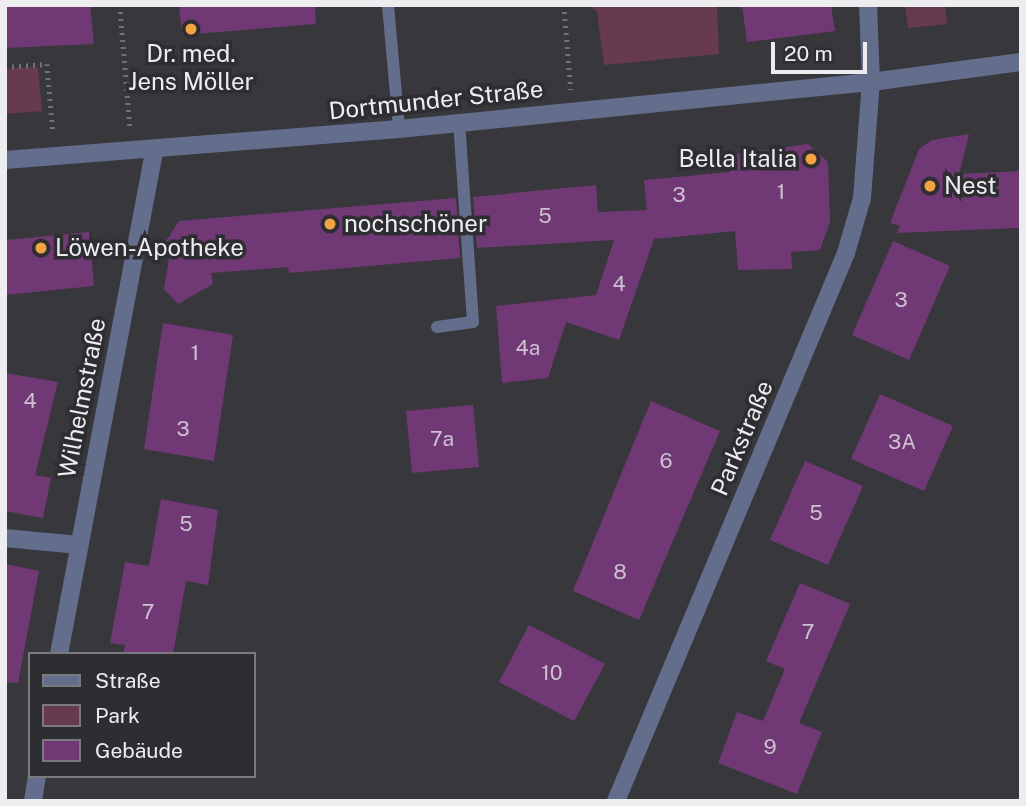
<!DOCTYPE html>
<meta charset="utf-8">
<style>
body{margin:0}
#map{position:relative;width:1026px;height:806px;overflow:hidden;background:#38373c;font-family:"Public Sans",sans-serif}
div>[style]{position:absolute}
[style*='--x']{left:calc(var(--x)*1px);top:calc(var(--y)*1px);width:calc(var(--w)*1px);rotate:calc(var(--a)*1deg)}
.green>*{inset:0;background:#673a50}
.building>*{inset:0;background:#703975}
.path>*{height:4.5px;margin-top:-2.25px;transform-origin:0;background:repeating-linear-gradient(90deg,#727175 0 2px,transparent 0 7px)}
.service>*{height:12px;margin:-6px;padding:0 6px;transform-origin:6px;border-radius:6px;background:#636d8c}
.minor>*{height:18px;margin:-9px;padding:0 9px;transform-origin:9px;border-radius:9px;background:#636d8c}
.dots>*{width:19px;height:19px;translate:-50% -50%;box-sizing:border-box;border:4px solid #2e2d31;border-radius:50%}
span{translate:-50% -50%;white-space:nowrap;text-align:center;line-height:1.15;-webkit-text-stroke:7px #2e2d31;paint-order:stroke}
.number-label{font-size:21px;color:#cec0d1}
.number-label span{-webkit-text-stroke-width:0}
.poi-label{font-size:24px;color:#ededf0}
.right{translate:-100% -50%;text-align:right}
.left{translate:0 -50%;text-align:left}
.street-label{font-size:24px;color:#ededf0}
.frame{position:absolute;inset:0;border:7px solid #ededf0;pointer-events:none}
.legend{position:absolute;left:28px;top:652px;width:228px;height:126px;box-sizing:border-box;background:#2e2d31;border:2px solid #7a7a7d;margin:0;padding:9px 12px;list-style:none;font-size:21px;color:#ededf0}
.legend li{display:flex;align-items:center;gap:14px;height:35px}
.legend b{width:35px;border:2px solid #7a7a7d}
.scale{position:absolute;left:771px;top:42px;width:96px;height:32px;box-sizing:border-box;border:4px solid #ededf0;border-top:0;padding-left:9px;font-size:21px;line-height:24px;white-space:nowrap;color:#ededf0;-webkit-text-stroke:5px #2e2d31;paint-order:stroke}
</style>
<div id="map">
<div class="green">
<i style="clip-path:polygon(589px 5px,717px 5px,719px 54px,604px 65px,597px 12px)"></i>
<i style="clip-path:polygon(905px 5px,945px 5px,947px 24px,908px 28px)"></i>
<i style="clip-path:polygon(38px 67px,42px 111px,5px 114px,5px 69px)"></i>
</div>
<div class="building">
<i style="clip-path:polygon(5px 5px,90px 5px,94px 44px,5px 48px)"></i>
<i style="clip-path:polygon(179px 5px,315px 5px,316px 24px,182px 35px)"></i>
<i style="clip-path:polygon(742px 5px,831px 5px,835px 31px,747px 42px)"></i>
<i style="clip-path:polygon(969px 134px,959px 174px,1021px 171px,1021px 228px,897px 233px,900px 226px,890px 223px,919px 149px,932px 140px)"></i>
<i style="clip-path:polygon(808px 144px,828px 162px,830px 222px,820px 250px,791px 252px,792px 269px,738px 270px,735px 231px,654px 239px,619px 340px,566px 322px,548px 378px,502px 383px,496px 306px,596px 295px,614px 240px,477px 248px,473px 197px,596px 185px,598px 212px,647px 210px,644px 180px,730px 172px,729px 155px)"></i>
<i style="clip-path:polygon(456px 198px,460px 258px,289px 273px,288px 267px,211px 273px,213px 284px,178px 304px,164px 289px,170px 252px,166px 241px,179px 221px)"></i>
<i style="clip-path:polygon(89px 232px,94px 286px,5px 295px,5px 240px)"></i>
<i style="clip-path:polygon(893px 241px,950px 266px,909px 360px,852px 335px)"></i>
<i style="clip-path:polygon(163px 323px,233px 335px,214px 461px,144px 449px)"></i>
<i style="clip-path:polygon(5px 373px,58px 382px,35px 475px,51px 478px,43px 518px,5px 511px)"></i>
<i style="clip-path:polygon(880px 394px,953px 426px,924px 491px,851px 459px)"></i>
<i style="clip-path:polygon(651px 401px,720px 431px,639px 620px,573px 591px)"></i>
<i style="clip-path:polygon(473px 405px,479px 467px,412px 473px,406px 411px)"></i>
<i style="clip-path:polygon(805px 461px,863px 486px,828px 565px,770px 540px)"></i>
<i style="clip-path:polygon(161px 499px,218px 510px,208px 585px,186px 581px,173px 654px,123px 654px,125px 645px,110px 643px,125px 562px,149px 566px)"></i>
<i style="clip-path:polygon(5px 564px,39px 571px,18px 683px,5px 682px)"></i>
<i style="clip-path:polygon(800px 583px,850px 604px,799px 723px,822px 732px,797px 794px,718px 763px,737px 712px,763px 721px,785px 669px,766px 661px)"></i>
<i style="clip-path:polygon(529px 625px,605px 664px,574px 721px,499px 682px)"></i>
</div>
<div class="path">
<i style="--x:120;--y:5;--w:122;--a:85.3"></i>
<i style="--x:564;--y:5;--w:85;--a:85.3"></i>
<i style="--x:5;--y:67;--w:42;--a:-4.1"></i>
<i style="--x:47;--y:64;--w:69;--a:85"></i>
</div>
<div class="service">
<i style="--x:388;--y:5;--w:124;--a:84.9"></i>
<i style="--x:437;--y:327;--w:36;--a:-8"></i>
<i style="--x:473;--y:322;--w:200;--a:-94"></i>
</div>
<div class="minor">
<i style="--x:5;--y:160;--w:395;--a:-4.5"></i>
<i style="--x:399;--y:129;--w:474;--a:-5.7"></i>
<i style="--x:871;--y:82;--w:151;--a:-7.6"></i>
<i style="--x:5;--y:538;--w:74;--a:5.4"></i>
<i style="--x:59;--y:654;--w:511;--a:-79.28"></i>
<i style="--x:33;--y:801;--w:25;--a:-81"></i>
<i style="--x:616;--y:801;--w:594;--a:-67.23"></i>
<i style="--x:846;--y:253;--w:57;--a:-73.8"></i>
<i style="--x:862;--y:198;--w:116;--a:-85.6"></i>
<i style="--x:871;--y:82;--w:77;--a:-92.2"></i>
</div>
<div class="dots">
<i style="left:191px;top:29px;background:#f3a442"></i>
<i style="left:811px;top:159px;background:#f3a442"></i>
<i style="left:930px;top:186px;background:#f3a442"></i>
<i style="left:330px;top:224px;background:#f3a442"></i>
<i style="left:41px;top:248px;background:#f3a442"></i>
</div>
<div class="number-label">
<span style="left:781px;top:192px">1</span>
<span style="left:679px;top:195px">3</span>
<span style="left:545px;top:216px">5</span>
<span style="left:619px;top:284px">4</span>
<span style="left:901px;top:300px">3</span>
<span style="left:528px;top:348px">4a</span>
<span style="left:195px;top:353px">1</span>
<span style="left:30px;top:401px">4</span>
<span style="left:183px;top:429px">3</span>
<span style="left:442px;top:439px">7a</span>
<span style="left:902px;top:442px">3A</span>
<span style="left:666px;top:461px">6</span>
<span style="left:816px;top:513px">5</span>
<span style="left:186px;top:524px">5</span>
<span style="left:620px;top:572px">8</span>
<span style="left:148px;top:612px">7</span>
<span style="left:808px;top:632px">7</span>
<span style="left:552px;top:673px">10</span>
<span style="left:770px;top:747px">9</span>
</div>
<div class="poi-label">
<span style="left:191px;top:68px">Dr. med.<br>Jens Möller</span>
<span class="right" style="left:797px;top:159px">Bella Italia</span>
<span class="left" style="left:944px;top:186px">Nest</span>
<span class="left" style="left:344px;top:224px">nochschöner</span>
<span class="left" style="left:55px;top:248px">Löwen-Apotheke</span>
</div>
<div class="street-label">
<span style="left:436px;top:100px;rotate:-6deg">Dortmunder Straße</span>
<span style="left:82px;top:398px;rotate:-79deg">Wilhelmstraße</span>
<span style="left:742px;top:438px;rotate:-67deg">Parkstraße</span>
</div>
<div class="frame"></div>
<ul class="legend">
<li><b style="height:9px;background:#636d8c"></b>Straße</li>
<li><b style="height:19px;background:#673a50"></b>Park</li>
<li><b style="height:19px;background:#703975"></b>Gebäude</li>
</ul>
<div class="scale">20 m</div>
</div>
